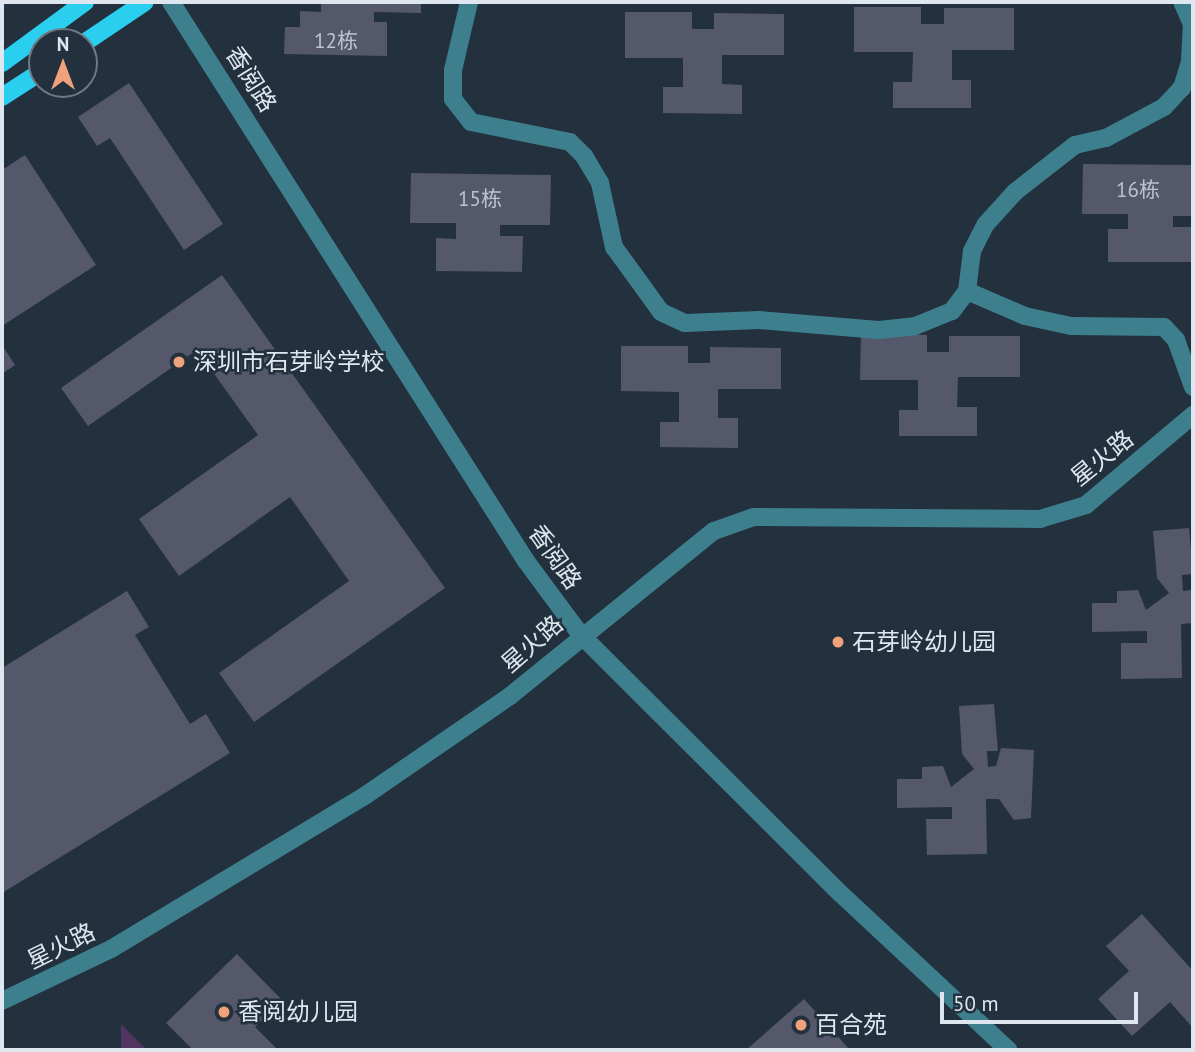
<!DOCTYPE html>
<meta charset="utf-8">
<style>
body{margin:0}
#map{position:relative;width:1195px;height:1052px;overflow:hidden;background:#23303d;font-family:"PT Sans","Noto Sans SC",sans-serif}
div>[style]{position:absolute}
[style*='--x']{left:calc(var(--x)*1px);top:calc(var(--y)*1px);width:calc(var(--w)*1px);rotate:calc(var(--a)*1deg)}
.green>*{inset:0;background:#4f3560}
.building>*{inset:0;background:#55586a}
.minor>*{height:18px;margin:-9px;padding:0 9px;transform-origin:9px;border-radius:9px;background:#3e7f8e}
.major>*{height:18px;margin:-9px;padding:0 9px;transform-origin:9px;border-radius:9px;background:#2acfef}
.dots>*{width:19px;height:19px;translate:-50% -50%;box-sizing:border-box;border:4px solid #23303d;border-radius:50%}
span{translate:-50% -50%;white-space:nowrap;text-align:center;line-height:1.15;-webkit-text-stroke:5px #23303d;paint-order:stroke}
.number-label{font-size:21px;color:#bcc3ce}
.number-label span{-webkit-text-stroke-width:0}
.street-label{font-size:24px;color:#dee7ef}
.poi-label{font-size:24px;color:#dee7ef}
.left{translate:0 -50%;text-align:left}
.frame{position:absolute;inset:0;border:4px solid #dee7ef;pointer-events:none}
.north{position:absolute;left:28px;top:28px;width:70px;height:70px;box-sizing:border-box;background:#23303d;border:2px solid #6e7984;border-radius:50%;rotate:0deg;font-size:19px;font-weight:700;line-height:28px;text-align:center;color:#dee7ef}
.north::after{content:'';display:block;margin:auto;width:24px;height:32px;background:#f0a27a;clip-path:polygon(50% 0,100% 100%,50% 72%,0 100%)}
.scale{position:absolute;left:940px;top:992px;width:198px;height:32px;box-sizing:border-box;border:4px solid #dee7ef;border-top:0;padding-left:9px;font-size:21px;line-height:24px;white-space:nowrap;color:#dee7ef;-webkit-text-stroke:5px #23303d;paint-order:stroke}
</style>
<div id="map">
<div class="green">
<i style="clip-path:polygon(121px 1024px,147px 1050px,121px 1050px)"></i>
</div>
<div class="building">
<i style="clip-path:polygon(321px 2px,421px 2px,421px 13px,374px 12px,374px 22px,387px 22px,387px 56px,284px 54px,285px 27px,300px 27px,300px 11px,321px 12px)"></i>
<i style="clip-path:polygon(854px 7px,921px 7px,921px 24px,944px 24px,944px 8px,1014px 8px,1014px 50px,952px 50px,952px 80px,971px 80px,971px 108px,893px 108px,893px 82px,912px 82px,913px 52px,854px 52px)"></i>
<i style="clip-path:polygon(625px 12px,692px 12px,692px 29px,714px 29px,714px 13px,784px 14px,784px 55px,722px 55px,722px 84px,742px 85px,742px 114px,663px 113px,663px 87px,683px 87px,683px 58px,625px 58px)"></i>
<i style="clip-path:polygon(129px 83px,223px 224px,184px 250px,110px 138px,97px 146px,78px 117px)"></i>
<i style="clip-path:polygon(25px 155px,96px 265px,2px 326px,2px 170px)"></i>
<i style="clip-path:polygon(1083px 164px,1193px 165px,1193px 216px,1173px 216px,1173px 227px,1193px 227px,1193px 262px,1108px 262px,1108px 229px,1128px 229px,1128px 214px,1082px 214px)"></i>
<i style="clip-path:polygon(411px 173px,551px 175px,550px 225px,500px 225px,500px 236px,523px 236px,522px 272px,436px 271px,436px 238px,456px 239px,456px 223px,410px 223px)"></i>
<i style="clip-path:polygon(222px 275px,445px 588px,254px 722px,219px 673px,349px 581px,290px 497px,179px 576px,139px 519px,258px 435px,197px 350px,88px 426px,61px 388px)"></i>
<i style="clip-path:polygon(861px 334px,927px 335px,927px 352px,949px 352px,949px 336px,1020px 336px,1020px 377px,958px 377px,957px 407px,977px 407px,977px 436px,899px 436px,899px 410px,918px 410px,918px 380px,860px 380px)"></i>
<i style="clip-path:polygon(2px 345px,15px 365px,2px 374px)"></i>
<i style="clip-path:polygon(621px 346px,688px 346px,688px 363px,710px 363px,710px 347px,781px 348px,781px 389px,718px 389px,718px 418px,738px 418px,738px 448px,660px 447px,660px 422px,679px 422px,679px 392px,621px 391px)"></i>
<i style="clip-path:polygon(1189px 528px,1193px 574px,1182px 575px,1183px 591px,1191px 590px,1193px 583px,1193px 623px,1181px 624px,1182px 678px,1121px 679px,1121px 643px,1147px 643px,1147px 631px,1092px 632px,1092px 603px,1117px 603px,1117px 591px,1138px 590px,1146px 610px,1169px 593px,1157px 578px,1153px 531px)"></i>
<i style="clip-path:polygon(127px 591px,149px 627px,135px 635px,190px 724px,206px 714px,230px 753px,2px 893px,2px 668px)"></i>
<i style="clip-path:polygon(994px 704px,998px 751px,987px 751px,988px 767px,996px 766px,1001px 748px,1034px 750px,1031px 818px,1014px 820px,999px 799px,986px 799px,987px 854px,927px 855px,926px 819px,952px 819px,952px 807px,897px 808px,897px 779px,922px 779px,922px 767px,943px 766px,951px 787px,974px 769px,962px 754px,959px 706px)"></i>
<i style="clip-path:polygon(1142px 914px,1193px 971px,1193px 1028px,1170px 1002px,1132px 1036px,1098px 999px,1129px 971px,1106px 946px)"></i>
<i style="clip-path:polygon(237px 954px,282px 1000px,255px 1027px,278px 1050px,193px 1050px,166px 1023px)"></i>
<i style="clip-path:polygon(804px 999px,850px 1050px,746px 1050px)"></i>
</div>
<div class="minor">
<i style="--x:171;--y:2;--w:662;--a:57.58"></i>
<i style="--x:526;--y:561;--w:91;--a:53.5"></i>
<i style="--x:580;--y:634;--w:368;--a:44.9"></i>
<i style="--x:841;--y:894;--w:229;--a:43"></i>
<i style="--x:469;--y:2;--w:70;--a:103.2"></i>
<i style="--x:453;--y:70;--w:29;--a:90"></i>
<i style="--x:453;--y:99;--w:29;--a:52"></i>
<i style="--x:471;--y:122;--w:101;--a:11.4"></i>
<i style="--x:570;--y:142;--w:20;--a:45"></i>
<i style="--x:584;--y:156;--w:31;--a:59"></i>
<i style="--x:600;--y:183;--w:66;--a:77.7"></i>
<i style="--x:614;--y:247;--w:80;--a:54.1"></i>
<i style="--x:661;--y:312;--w:26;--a:25"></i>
<i style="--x:685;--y:323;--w:74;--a:-2.3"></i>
<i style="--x:759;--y:320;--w:120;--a:4.8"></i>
<i style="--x:879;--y:330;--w:36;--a:-6"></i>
<i style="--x:915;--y:326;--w:40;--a:-22"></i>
<i style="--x:952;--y:311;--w:25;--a:-53"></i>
<i style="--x:967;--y:291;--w:40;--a:-82.9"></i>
<i style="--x:972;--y:251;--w:30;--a:-63"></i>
<i style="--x:986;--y:224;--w:43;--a:-47.8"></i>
<i style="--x:1015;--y:192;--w:76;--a:-38.1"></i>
<i style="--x:1075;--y:145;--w:32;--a:-13"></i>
<i style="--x:1106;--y:138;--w:66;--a:-28.1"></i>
<i style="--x:1164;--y:107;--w:26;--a:-47"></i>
<i style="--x:1182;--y:88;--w:28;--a:-73"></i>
<i style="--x:1190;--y:61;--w:37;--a:-87"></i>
<i style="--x:1192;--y:24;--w:24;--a:-114"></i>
<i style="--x:967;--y:291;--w:63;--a:23.3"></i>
<i style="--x:1025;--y:316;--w:47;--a:12.3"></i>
<i style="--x:1071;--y:326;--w:93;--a:0.6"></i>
<i style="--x:1164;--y:327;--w:18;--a:47"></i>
<i style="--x:1176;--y:340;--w:50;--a:70.1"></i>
<i style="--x:2;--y:1001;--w:121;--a:-25.5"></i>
<i style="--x:111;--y:949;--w:298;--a:-31.1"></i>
<i style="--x:366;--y:795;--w:175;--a:-34.5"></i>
<i style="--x:510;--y:696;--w:262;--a:-39"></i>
<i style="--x:714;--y:531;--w:42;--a:-19.3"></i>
<i style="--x:754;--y:517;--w:286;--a:0.4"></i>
<i style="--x:1040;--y:519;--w:48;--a:-16.9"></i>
<i style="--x:1086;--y:505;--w:140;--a:-40.1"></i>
</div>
<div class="major">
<i style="--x:84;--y:43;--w:73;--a:-33.9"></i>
<i style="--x:2;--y:63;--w:103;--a:-36.3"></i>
<i style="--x:2;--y:97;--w:48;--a:-33"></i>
</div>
<div class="dots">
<i style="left:179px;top:362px;background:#f0a27a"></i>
<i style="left:838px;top:642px;background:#f0a27a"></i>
<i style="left:224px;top:1012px;background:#f0a27a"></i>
<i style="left:801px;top:1025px;background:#f0a27a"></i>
</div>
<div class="number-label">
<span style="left:336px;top:41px">12栋</span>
<span style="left:1138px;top:190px">16栋</span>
<span style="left:480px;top:199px">15栋</span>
</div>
<div class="street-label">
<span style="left:251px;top:79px;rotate:58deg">香阅路</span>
<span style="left:1102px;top:458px;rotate:-39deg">星火路</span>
<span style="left:555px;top:557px;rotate:55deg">香阅路</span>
<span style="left:532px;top:644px;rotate:-41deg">星火路</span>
<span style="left:61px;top:946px;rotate:-26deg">星火路</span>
</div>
<div class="poi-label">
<span class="left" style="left:193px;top:362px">深圳市石芽岭学校</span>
<span class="left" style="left:852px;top:642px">石芽岭幼儿园</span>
<span class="left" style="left:238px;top:1012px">香阅幼儿园</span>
<span class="left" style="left:815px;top:1025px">百合苑</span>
</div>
<div class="frame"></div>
<div class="north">N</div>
<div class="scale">50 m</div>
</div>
